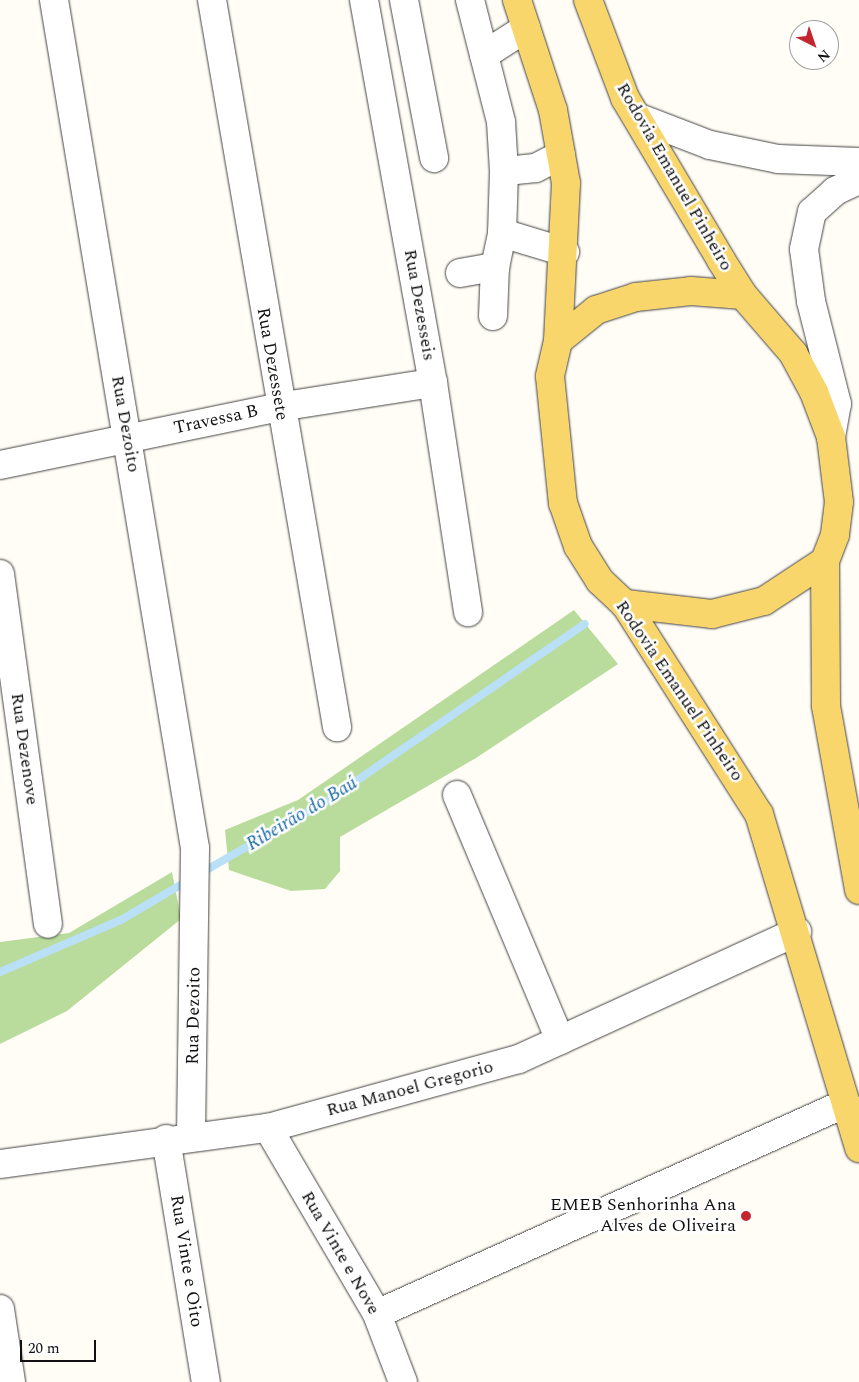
<!DOCTYPE html>
<meta charset="utf-8">
<style>
body{margin:0}
#map{position:relative;width:859px;height:1382px;overflow:hidden;background:#fffdf5;font-family:Spectral,serif}
div>[style]{position:absolute}
[style*='--x']{left:calc(var(--x)*1px);top:calc(var(--y)*1px);width:calc(var(--w)*1px);rotate:calc(var(--a)*1deg)}
.forest>*{inset:0;background:#b9dc9c}
.stream>*{height:8px;margin:-4px;padding:0 4px;transform-origin:4px;border-radius:4px;background:#b9e0f7}
.roads{filter:drop-shadow(0 0 1px #444) drop-shadow(0 0 1px #444)}
.minor>*{height:28px;margin:-14px;padding:0 14px;transform-origin:14px;border-radius:14px;background:#fff}
.major>*{height:28px;margin:-14px;padding:0 14px;transform-origin:14px;border-radius:14px;background:#f9d66b}
.dots>*{width:14px;height:14px;translate:-50% -50%;box-sizing:border-box;border:2px solid #fff;border-radius:50%}
span{translate:-50% -50%;white-space:nowrap;text-align:center;line-height:1.15;-webkit-text-stroke:5px #fff;paint-order:stroke}
.street-label{font-size:18px;color:#111}
.poi-label{font-size:18px;color:#111}
.right{translate:-100% -50%;text-align:right}
.water-label{font-size:19px;color:#1768a6;font-style:italic}
.north{position:absolute;left:789px;top:20px;width:50px;height:50px;box-sizing:border-box;background:#fff;border:1px solid #a0a0a0;border-radius:50%;rotate:139deg;font-size:14px;font-weight:700;line-height:20px;text-align:center;color:#111}
.north::after{content:'';display:block;margin:auto;width:18px;height:22px;background:#c4262e;clip-path:polygon(50% 0,100% 100%,50% 72%,0 100%)}
.scale{position:absolute;left:20px;top:1340px;width:76px;height:22px;box-sizing:border-box;border:2px solid #111;border-top:0;padding-left:6px;font-size:15px;line-height:18px;white-space:nowrap;color:#111;-webkit-text-stroke:4px #fff;paint-order:stroke}
</style>
<div id="map">
<div class="forest">
<i style="clip-path:polygon(574px 610px,618px 664px,476px 758px,340px 837px,340px 871px,325px 889px,291px 891px,229px 870px,225px 830px,298px 800px)"></i>
<i style="clip-path:polygon(172px 872px,181px 919px,67px 1011px,0 1044px,0 942px,69px 933px)"></i>
</div>
<div class="stream">
<i style="--x:201;--y:873;--w:149;--a:-29.8"></i>
<i style="--x:330;--y:799;--w:309;--a:-34.5"></i>
<i style="--x:0;--y:972;--w:132;--a:-23.3"></i>
<i style="--x:121;--y:920;--w:79;--a:-30.5"></i>
</div>
<div class="roads">
<div class="minor">
<i style="--x:54;--y:0;--w:860;--a:80.56"></i>
<i style="--x:195;--y:848;--w:287;--a:90.8"></i>
<i style="--x:212;--y:0;--w:738;--a:80.24"></i>
<i style="--x:364;--y:0;--w:389;--a:79.8"></i>
<i style="--x:433;--y:383;--w:232;--a:81.3"></i>
<i style="--x:404;--y:0;--w:161;--a:79.2"></i>
<i style="--x:470;--y:0;--w:126;--a:75.7"></i>
<i style="--x:501;--y:122;--w:49;--a:86.5"></i>
<i style="--x:484;--y:55;--w:50;--a:-32.7"></i>
<i style="--x:637;--y:117;--w:78;--a:21"></i>
<i style="--x:710;--y:145;--w:69;--a:11.6"></i>
<i style="--x:778;--y:159;--w:81;--a:2.1"></i>
<i style="--x:561;--y:155;--w:29;--a:153"></i>
<i style="--x:535;--y:168;--w:31;--a:174"></i>
<i style="--x:504;--y:171;--w:62;--a:91.8"></i>
<i style="--x:502;--y:233;--w:66;--a:16.8"></i>
<i style="--x:460;--y:273;--w:36;--a:-10"></i>
<i style="--x:495;--y:267;--w:35;--a:-78"></i>
<i style="--x:493;--y:316;--w:49;--a:-87.7"></i>
<i style="--x:831;--y:437;--w:34;--a:-80"></i>
<i style="--x:837;--y:404;--w:106;--a:-104.2"></i>
<i style="--x:811;--y:301;--w:52;--a:-97.7"></i>
<i style="--x:804;--y:249;--w:38;--a:-78"></i>
<i style="--x:812;--y:212;--w:31;--a:-42"></i>
<i style="--x:835;--y:191;--w:26;--a:-25"></i>
<i style="--x:0;--y:465;--w:285;--a:-11.7"></i>
<i style="--x:279;--y:407;--w:156;--a:-8.9"></i>
<i style="--x:0;--y:574;--w:353;--a:82.2"></i>
<i style="--x:457;--y:795;--w:266;--a:67.2"></i>
<i style="--x:268;--y:1128;--w:216;--a:59.6"></i>
<i style="--x:377;--y:1314;--w:73;--a:69.1"></i>
<i style="--x:166;--y:1139;--w:246;--a:80.7"></i>
<i style="--x:0;--y:1164;--w:270;--a:-7.7"></i>
<i style="--x:268;--y:1128;--w:260;--a:-15.4"></i>
<i style="--x:519;--y:1059;--w:306;--a:-24.6"></i>
<i style="--x:0;--y:1309;--w:74;--a:81.4"></i>
<i style="--x:377;--y:1314;--w:514;--a:-24.22"></i>
</div>
<div class="major">
<i style="--x:517;--y:0;--w:116;--a:71.9"></i>
<i style="--x:553;--y:110;--w:74;--a:79.9"></i>
<i style="--x:566;--y:183;--w:158;--a:92.9"></i>
<i style="--x:558;--y:341;--w:36;--a:103"></i>
<i style="--x:550;--y:376;--w:128;--a:84.2"></i>
<i style="--x:563;--y:503;--w:46;--a:70.8"></i>
<i style="--x:578;--y:546;--w:41;--a:57.8"></i>
<i style="--x:600;--y:581;--w:34;--a:43"></i>
<i style="--x:625;--y:604;--w:249;--a:57.5"></i>
<i style="--x:759;--y:814;--w:349;--a:73.3"></i>
<i style="--x:588;--y:0;--w:105;--a:69.3"></i>
<i style="--x:625;--y:98;--w:188;--a:59.3"></i>
<i style="--x:721;--y:260;--w:41;--a:57.8"></i>
<i style="--x:743;--y:295;--w:77;--a:49.2"></i>
<i style="--x:793;--y:353;--w:44;--a:61.7"></i>
<i style="--x:814;--y:392;--w:48;--a:69.3"></i>
<i style="--x:831;--y:437;--w:65;--a:83"></i>
<i style="--x:839;--y:502;--w:33;--a:97"></i>
<i style="--x:835;--y:535;--w:28;--a:111"></i>
<i style="--x:825;--y:561;--w:73;--a:146.7"></i>
<i style="--x:764;--y:601;--w:54;--a:166"></i>
<i style="--x:712;--y:614;--w:88;--a:-173.4"></i>
<i style="--x:558;--y:341;--w:49;--a:-39.2"></i>
<i style="--x:596;--y:310;--w:42;--a:-18"></i>
<i style="--x:636;--y:297;--w:55;--a:-6.2"></i>
<i style="--x:691;--y:291;--w:52;--a:4.4"></i>
<i style="--x:825;--y:561;--w:145;--a:89.6"></i>
<i style="--x:826;--y:706;--w:187;--a:79.8"></i>
</div>
</div>
<div class="dots">
<i style="left:746px;top:1216px;background:#c4262e"></i>
</div>
<div class="street-label">
<span style="left:674px;top:177px;rotate:60deg">Rodovia Emanuel Pinheiro</span>
<span style="left:419px;top:305px;rotate:80deg">Rua Dezesseis</span>
<span style="left:272px;top:364px;rotate:80deg">Rua Dezessete</span>
<span style="left:216px;top:420px;rotate:-12deg">Travessa B</span>
<span style="left:125px;top:424px;rotate:80deg">Rua Dezoito</span>
<span style="left:679px;top:691px;rotate:56deg">Rodovia Emanuel Pinheiro</span>
<span style="left:24px;top:749px;rotate:82deg">Rua Dezenove</span>
<span style="left:194px;top:1016px;rotate:-89deg">Rua Dezoito</span>
<span style="left:410px;top:1089px;rotate:-15deg">Rua Manoel Gregorio</span>
<span style="left:340px;top:1253px;rotate:60deg">Rua Vinte e Nove</span>
<span style="left:186px;top:1261px;rotate:81deg">Rua Vinte e Oito</span>
</div>
<div class="poi-label">
<span class="right" style="left:736px;top:1216px">EMEB Senhorinha Ana<br>Alves de Oliveira</span>
</div>
<div class="water-label">
<span style="left:302px;top:814px;rotate:-31deg">Ribeirão do Baú</span>
</div>
<div class="north">N</div>
<div class="scale">20 m</div>
</div>
